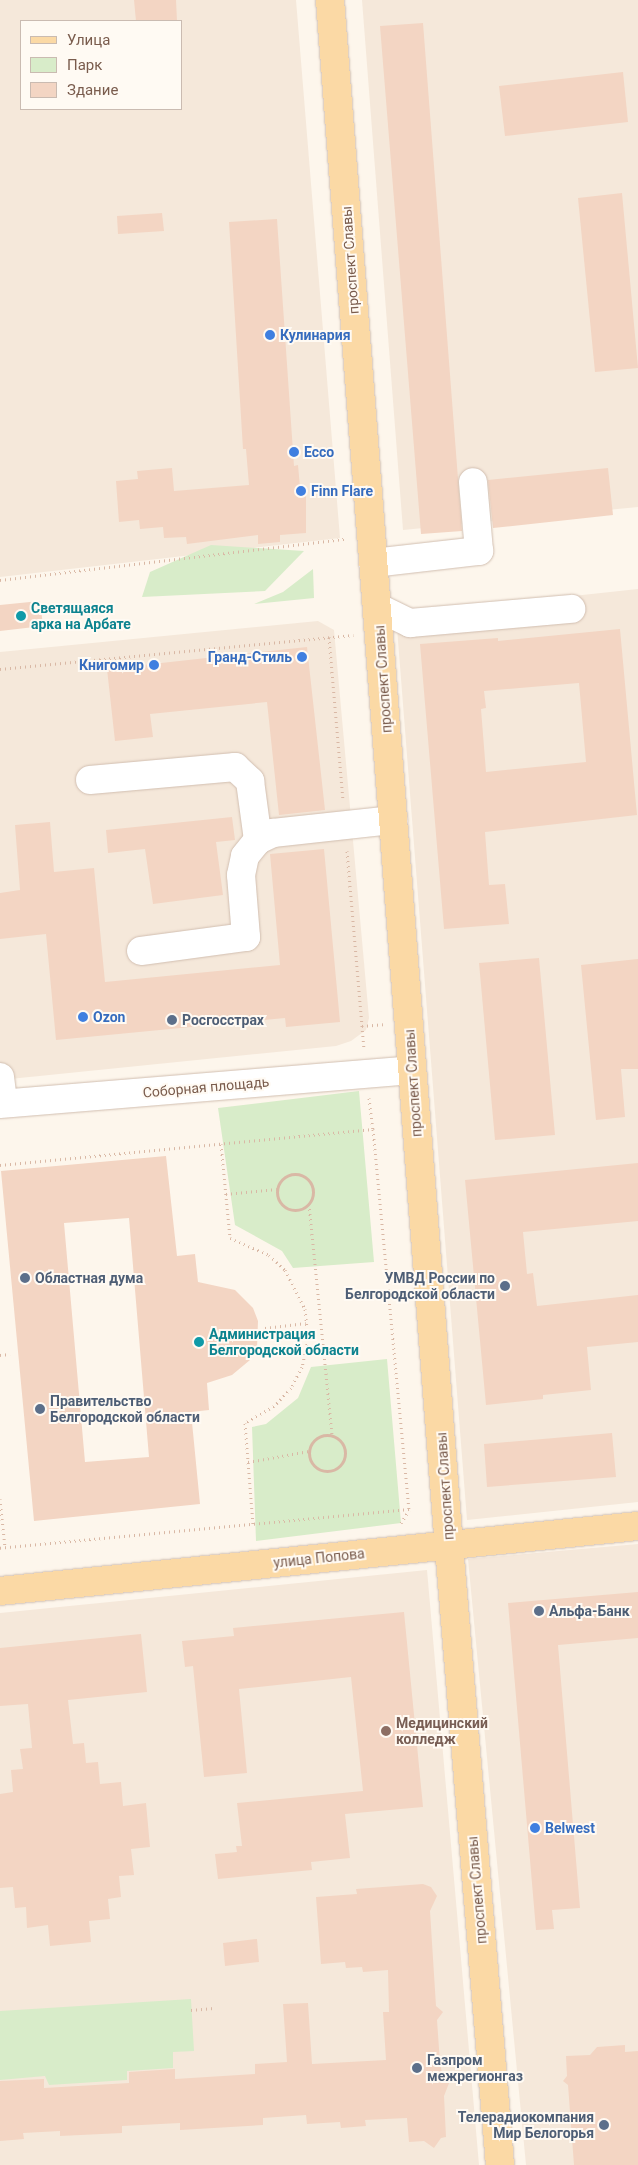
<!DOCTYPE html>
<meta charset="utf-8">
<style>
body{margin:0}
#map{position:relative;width:638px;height:2165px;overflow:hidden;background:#fdf6ec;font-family:Roboto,sans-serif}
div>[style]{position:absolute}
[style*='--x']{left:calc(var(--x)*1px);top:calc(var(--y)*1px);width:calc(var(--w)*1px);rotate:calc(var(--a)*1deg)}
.residential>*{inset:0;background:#f5e8da}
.green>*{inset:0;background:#d8ecc9}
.building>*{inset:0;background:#f3d5c3}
.path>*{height:3px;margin-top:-1.5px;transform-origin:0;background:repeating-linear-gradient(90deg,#d9b8a5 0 1px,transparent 0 5px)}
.path>.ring{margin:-1.5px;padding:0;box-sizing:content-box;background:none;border:3px solid #d9b8a5;border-radius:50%}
.roads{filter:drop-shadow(0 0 1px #d1beb0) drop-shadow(0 0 1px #d1beb0)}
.minor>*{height:28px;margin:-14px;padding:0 14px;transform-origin:14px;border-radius:14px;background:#fff}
.major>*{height:28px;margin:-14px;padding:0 14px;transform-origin:14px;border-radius:14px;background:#fbd9a5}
.dots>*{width:14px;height:14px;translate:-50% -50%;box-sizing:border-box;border:2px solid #fffaf3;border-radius:50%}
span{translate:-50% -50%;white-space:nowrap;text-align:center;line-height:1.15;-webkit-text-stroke:4px #fffaf3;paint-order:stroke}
.street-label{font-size:14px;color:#7a5c4d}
.shop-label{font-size:14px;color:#366cbe;font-weight:700}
.left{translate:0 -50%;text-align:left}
.right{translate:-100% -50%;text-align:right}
.culture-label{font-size:14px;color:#0d838f;font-weight:700}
.service-label{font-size:14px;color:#4e5e75;font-weight:700}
.education-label{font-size:14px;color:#785e54;font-weight:700}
.legend{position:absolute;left:20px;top:20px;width:162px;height:90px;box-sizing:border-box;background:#fffaf3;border:1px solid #cabbb1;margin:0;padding:6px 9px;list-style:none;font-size:15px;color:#7a5c4d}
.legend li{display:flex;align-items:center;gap:10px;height:25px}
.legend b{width:25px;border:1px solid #cabbb1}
</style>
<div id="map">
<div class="residential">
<i style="clip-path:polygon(evenodd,0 0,296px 0,340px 538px,0 577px,0 0,21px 21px,181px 21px,181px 109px,21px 109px,21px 21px)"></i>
<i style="clip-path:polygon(362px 0,638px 0,638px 507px,403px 530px)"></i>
<i style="clip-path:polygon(638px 589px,638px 1502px,467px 1520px,396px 615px)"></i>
<i style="clip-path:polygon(318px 621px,334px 630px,369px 1018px,366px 1030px,351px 1041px,336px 1046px,0 1080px,0 652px)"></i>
<i style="clip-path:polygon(638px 1544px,638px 2165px,526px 2165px,468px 1559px)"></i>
<i style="clip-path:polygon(427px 1570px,479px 2165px,0 2165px,0 1613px)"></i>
</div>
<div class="green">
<i style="clip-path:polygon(211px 545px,304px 551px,265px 591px,142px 597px,150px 572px)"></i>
<i style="clip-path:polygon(313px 569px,314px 598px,254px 604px,283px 592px)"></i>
<i style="clip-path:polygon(359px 1091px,374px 1262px,293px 1268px,282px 1251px,235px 1225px,218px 1108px)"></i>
<i style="clip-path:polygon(387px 1359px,401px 1523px,256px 1541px,252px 1427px,266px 1424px,298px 1398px,311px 1367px)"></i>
<i style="clip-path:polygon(191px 1999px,194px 2051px,173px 2052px,173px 2068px,127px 2071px,127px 2080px,49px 2085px,45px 2076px,0 2080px,0 2011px)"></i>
</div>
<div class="building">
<i style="clip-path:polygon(134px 0,176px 0,177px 21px,136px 21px)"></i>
<i style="clip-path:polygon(423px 23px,462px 531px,421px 534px,380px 26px)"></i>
<i style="clip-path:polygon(623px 72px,628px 122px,505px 136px,499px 86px)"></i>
<i style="clip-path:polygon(622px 193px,638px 368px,595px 372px,578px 198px)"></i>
<i style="clip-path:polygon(162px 213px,164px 231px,118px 234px,117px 216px)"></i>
<i style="clip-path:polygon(277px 219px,294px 466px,298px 465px,300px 487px,306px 487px,306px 533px,280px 535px,280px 542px,258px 544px,258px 535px,187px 544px,186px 537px,164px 538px,163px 527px,140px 529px,139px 520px,119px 522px,116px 481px,138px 479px,137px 471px,172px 468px,174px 491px,249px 485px,246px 449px,243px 449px,229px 222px)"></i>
<i style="clip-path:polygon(608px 468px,613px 515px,493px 528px,488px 480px)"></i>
<i style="clip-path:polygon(40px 601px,43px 626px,0 631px,0 605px)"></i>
<i style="clip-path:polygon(evenodd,620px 629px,637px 815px,485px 832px,489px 885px,505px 884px,509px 924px,444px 929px,420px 644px,498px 638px,498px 641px,620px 629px,579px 683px,586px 762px,486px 772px,481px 709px,486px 708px,484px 691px,579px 683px)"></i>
<i style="clip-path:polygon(307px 647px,325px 810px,279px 815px,267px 702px,150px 714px,153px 737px,115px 741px,107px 669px)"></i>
<i style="clip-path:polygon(232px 817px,235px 840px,216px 842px,223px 895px,153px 904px,145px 849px,108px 853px,106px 830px)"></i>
<i style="clip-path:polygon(50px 822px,54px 872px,94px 868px,105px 982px,280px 965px,270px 854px,324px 849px,340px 1022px,286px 1027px,285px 1018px,56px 1040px,46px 934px,0 939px,0 893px,20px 890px,15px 825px)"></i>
<i style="clip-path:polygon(539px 958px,555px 1135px,495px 1140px,479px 963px)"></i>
<i style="clip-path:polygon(638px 959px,638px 1069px,621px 1069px,625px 1117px,596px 1120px,581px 965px)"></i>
<i style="clip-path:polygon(evenodd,166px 1156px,177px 1256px,195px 1254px,198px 1282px,235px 1290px,253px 1308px,258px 1321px,257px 1349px,250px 1360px,232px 1375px,207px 1383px,209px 1410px,191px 1412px,200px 1504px,34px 1521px,1px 1171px,166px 1156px,129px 1218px,149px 1457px,85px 1462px,64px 1223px,129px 1218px)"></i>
<i style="clip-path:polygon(638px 1163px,638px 1221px,523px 1232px,527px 1274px,533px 1273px,537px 1306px,638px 1295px,638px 1342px,587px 1347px,591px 1390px,543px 1395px,543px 1399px,486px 1405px,465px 1180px)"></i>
<i style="clip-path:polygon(612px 1433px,616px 1477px,487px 1487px,484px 1444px)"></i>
<i style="clip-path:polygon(638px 1592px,638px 1638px,558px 1645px,580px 1908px,552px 1910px,554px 1929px,536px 1930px,508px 1603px)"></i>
<i style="clip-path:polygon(404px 1612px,423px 1807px,345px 1814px,350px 1858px,311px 1862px,312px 1870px,218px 1879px,215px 1854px,237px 1852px,236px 1846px,242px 1846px,237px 1803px,363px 1791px,351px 1677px,239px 1689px,247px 1773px,204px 1777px,193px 1666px,185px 1667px,182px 1641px,234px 1636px,233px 1628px)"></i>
<i style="clip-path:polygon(141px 1634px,147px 1692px,68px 1700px,73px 1744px,84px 1743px,86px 1763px,98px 1762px,100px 1784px,121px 1782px,123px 1806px,146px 1803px,150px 1847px,131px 1849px,134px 1875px,119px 1876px,121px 1897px,108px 1899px,110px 1919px,89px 1921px,91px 1942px,50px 1946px,48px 1925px,27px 1928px,26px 1907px,15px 1908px,13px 1887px,0 1888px,0 1794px,13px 1792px,11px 1770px,23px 1769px,20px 1749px,32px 1748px,28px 1704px,0 1706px,0 1648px)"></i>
<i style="clip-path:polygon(423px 1884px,431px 1887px,437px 1896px,430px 1911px,436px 2006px,443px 2012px,437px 2020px,440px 2063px,442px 2073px,451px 2078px,444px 2096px,446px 2137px,441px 2138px,434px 2148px,424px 2141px,409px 2142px,407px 2118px,365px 2120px,366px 2126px,341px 2128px,340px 2122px,307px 2124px,306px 2115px,263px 2118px,263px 2125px,180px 2130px,180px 2123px,122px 2126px,122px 2133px,60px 2136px,60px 2131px,23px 2133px,24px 2139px,0 2141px,0 2081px,44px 2079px,44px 2088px,129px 2083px,129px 2072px,175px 2069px,175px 2079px,255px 2074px,255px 2064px,287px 2062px,283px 2004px,308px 2003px,312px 2064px,386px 2060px,383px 2012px,389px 2012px,388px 1970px,363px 1972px,362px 1967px,346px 1968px,345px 1962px,321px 1964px,316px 1897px,357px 1894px,356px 1889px)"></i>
<i style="clip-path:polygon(257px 1939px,259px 1962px,225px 1966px,223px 1943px)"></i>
<i style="clip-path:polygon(625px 2045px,625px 2052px,638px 2051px,638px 2165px,574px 2165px,568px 2085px,563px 2081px,567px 2076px,566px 2056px,590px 2055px,597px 2047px)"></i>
</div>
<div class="path">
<i style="--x:0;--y:580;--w:348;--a:-6.8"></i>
<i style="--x:329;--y:637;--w:164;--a:85.1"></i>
<i style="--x:0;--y:669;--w:355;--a:-5.5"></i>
<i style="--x:347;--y:851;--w:199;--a:85.1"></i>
<i style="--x:362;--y:1026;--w:21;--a:-5"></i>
<i style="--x:369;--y:1098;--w:31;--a:83"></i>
<i style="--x:221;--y:1144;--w:94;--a:84.5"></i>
<i style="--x:230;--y:1238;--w:43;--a:23.6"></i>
<i style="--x:269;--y:1255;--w:22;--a:43"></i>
<i style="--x:285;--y:1270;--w:44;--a:62.9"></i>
<i style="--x:305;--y:1309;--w:30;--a:84"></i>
<i style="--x:308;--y:1339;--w:29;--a:102"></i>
<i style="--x:302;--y:1367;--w:24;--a:118"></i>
<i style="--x:291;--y:1388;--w:25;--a:133"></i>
<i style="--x:274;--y:1406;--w:34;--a:150"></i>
<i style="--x:245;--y:1423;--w:101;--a:85.5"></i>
<i style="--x:0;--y:1165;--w:375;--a:-5.5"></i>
<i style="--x:373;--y:1129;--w:382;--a:84.6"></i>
<i style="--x:409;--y:1509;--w:411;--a:174.6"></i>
<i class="ring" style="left:277px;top:1174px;width:33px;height:33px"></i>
<i style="--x:226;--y:1194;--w:51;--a:-5.6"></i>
<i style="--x:309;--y:1204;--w:232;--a:84.3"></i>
<i style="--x:265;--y:1328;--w:41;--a:-7"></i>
<i style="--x:0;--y:1355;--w:10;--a:-6"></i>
<i class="ring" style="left:309px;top:1435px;width:33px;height:33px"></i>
<i style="--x:248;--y:1462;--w:62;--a:-10.2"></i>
<i style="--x:0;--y:1499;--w:48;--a:84.1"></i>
<i style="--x:401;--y:1523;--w:15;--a:-58"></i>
<i style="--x:191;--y:2010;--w:23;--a:-5"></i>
</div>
<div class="roads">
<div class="minor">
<i style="--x:373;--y:563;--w:107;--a:-6.5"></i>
<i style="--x:479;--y:551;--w:69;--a:-95"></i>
<i style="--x:377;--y:607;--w:37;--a:26"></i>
<i style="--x:410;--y:623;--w:162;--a:-5"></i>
<i style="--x:90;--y:780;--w:146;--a:-5.1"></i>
<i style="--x:235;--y:767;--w:21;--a:43"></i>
<i style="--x:250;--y:781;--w:60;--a:82.3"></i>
<i style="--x:141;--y:951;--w:106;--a:-7.6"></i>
<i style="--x:246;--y:937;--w:62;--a:-94.6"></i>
<i style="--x:241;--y:875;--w:19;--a:-78"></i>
<i style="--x:245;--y:856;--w:21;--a:-51"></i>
<i style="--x:258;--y:840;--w:17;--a:-25"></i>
<i style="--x:273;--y:833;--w:121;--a:-6.2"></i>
<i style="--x:0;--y:1077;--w:26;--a:83"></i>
<i style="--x:0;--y:1104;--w:413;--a:-4.7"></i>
</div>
<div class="major">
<i style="--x:330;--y:0;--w:1551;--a:85.6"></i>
<i style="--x:449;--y:1546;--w:621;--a:85.29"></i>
<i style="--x:0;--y:1591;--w:641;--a:-5.82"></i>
</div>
</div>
<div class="dots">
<i style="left:270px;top:335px;background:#3f7fe0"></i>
<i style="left:294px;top:452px;background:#3f7fe0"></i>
<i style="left:301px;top:491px;background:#3f7fe0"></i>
<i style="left:21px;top:616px;background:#0f9aa8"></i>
<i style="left:302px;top:657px;background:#3f7fe0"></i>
<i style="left:154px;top:665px;background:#3f7fe0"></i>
<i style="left:83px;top:1017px;background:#3f7fe0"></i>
<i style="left:172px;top:1020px;background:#5c6f8a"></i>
<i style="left:25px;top:1278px;background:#5c6f8a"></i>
<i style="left:505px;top:1286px;background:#5c6f8a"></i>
<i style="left:199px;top:1342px;background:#0f9aa8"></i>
<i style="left:40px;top:1409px;background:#5c6f8a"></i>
<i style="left:539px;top:1611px;background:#5c6f8a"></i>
<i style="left:386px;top:1731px;background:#8d6e63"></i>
<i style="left:535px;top:1828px;background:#3f7fe0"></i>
<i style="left:417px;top:2068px;background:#5c6f8a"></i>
<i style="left:604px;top:2125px;background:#5c6f8a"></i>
</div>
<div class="street-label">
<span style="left:350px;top:260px;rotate:-94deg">проспект Славы</span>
<span style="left:383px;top:679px;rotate:-94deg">проспект Славы</span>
<span style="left:413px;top:1083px;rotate:-94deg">проспект Славы</span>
<span style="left:206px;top:1087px;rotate:-5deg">Соборная площадь</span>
<span style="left:445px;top:1486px;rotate:-94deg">проспект Славы</span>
<span style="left:319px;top:1558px;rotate:-6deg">улица Попова</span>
<span style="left:477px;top:1890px;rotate:-95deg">проспект Славы</span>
</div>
<div class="shop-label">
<span class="left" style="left:280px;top:335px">Кулинария</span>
<span class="left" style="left:304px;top:452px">Ecco</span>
<span class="left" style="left:311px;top:491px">Finn Flare</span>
<span class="right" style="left:292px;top:657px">Гранд-Стиль</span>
<span class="right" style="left:144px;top:665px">Книгомир</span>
<span class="left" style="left:93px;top:1017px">Ozon</span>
<span class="left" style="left:545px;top:1828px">Belwest</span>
</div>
<div class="culture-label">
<span class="left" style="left:31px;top:616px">Светящаяся<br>арка на Арбате</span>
<span class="left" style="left:209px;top:1342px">Администрация<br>Белгородской области</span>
</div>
<div class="service-label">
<span class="left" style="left:182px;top:1020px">Росгосстрах</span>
<span class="left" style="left:35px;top:1278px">Областная дума</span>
<span class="right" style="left:495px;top:1286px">УМВД России по<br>Белгородской области</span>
<span class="left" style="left:50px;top:1409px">Правительство<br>Белгородской области</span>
<span class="left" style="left:549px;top:1611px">Альфа-Банк</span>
<span class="left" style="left:427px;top:2068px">Газпром<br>межрегионгаз</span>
<span class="right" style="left:594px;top:2125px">Телерадиокомпания<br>Мир Белогорья</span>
</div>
<div class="education-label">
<span class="left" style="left:396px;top:1731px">Медицинский<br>колледж</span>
</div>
<ul class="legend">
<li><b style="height:6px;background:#fbd9a5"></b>Улица</li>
<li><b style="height:14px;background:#d8ecc9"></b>Парк</li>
<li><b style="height:14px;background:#f3d5c3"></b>Здание</li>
</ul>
</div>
